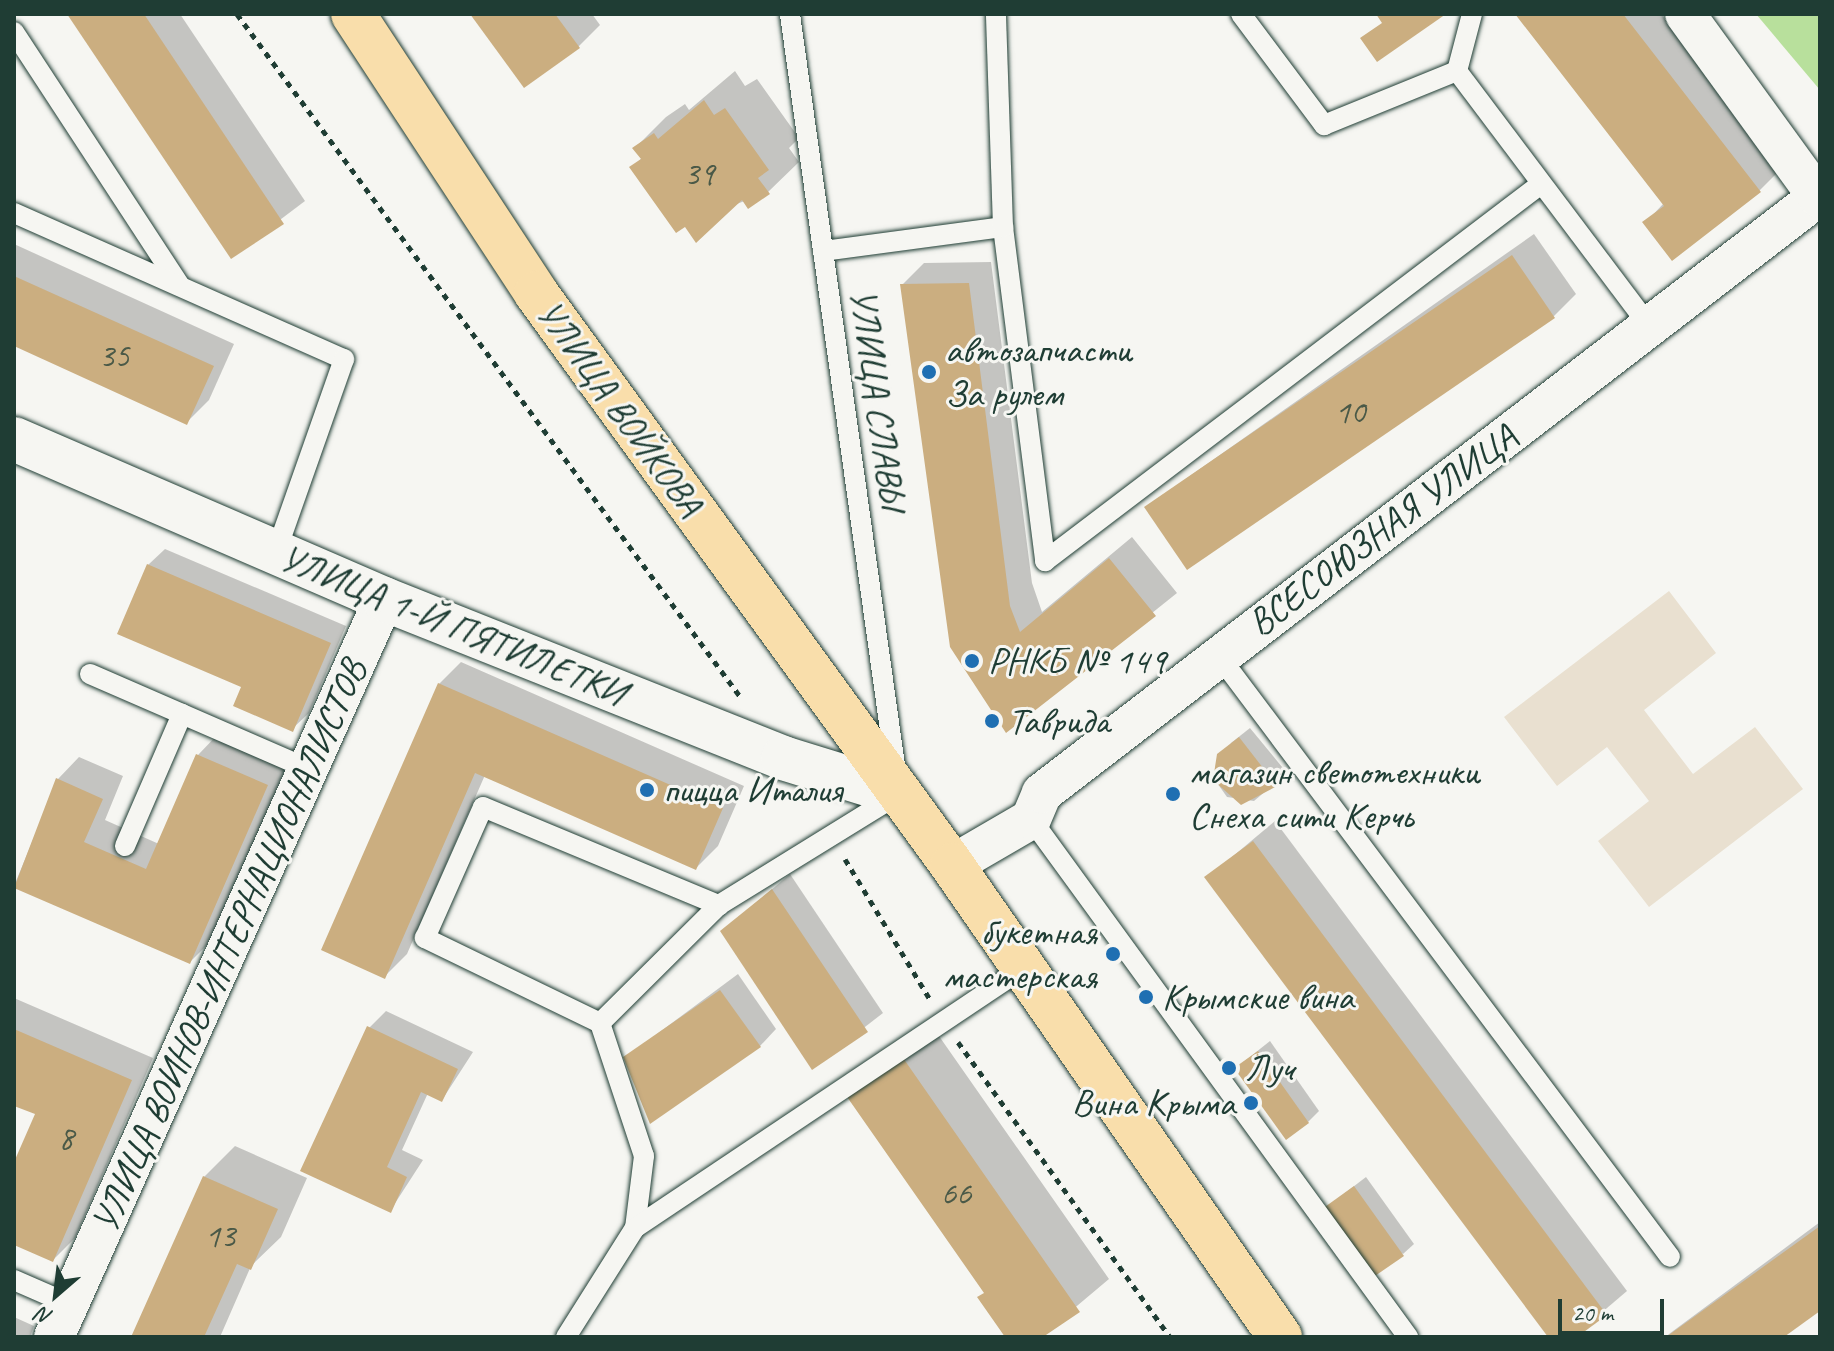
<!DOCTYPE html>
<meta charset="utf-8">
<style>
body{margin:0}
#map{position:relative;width:1834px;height:1351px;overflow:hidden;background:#f6f6f2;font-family:Caveat,sans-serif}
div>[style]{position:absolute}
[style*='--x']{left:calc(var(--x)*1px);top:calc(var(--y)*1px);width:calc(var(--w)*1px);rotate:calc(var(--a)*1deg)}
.built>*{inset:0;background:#e9e0d0}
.green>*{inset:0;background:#b8e09c}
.shadow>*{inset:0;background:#0003}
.building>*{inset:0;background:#cbae80}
.path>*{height:5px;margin-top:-2.5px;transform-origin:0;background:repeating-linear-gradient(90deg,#1f3d34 0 6px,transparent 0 12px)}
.roads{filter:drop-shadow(0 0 2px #1f3d34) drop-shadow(0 0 2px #1f3d34)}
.lane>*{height:20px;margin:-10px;padding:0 10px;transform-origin:10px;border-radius:10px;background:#f6f6f2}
.street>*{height:40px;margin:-20px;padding:0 20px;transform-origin:20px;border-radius:20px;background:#f6f6f2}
.secondary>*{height:44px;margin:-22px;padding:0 22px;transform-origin:22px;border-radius:22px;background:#f6f6f2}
.primary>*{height:44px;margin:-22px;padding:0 22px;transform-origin:22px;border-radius:22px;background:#f9deab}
.dots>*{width:22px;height:22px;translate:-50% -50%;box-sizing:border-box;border:4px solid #f6f6f2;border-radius:50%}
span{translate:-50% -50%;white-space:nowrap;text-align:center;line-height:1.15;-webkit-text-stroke:6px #f6f6f2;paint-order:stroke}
.number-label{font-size:34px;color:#4a5947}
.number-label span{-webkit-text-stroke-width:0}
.poi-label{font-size:38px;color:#1f3d34}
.left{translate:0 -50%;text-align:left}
.right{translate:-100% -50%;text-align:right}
.street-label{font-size:38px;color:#1f3d34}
.frame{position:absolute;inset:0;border:16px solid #1f3d34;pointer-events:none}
.north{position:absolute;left:16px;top:1255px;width:80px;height:80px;-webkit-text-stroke:6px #f6f6f2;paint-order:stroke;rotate:208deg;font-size:22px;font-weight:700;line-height:32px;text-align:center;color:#1f3d34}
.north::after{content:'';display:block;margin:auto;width:28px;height:36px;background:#1f3d34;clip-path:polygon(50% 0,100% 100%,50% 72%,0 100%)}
.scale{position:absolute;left:1558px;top:1299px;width:106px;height:36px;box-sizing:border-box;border:4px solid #1f3d34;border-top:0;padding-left:10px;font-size:24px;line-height:28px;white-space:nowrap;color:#1f3d34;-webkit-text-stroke:6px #f6f6f2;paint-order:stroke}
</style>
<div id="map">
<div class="built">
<i style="clip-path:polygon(1669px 591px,1716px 653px,1644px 710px,1693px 774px,1755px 727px,1803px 789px,1649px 907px,1598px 841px,1649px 801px,1607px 747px,1557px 786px,1504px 717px)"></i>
</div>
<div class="green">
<i style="clip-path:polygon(1756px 14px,1820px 14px,1820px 90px)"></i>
</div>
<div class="shadow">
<i style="clip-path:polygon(70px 14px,180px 14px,305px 201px,232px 256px)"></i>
<i style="clip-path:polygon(472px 14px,592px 14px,600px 25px,578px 47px)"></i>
<i style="clip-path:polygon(1518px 14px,1661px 14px,1781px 169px,1759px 191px,1645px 223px,1664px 203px)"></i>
<i style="clip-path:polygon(735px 71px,745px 86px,757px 79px,799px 138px,789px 148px,799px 162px,768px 192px,685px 224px,632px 167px,642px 158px,635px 148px,666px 117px,685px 104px,689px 110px)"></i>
<i style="clip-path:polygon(1534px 234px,1576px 294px,1554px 316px,1146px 507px)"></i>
<i style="clip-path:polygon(14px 244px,234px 344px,209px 400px,187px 422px,14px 344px)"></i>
<i style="clip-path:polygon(991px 262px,1032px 583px,1042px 612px,1132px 537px,1177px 593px,1006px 730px,902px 285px,924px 263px)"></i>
<i style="clip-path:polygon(165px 549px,346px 626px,309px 713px,292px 729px,244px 686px,148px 565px)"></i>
<i style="clip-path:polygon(461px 662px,744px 786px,718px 846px,696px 868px,485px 775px,407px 954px,385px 976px,439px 684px)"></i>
<i style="clip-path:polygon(1250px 728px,1287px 773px,1254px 801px,1227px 797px,1215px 780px,1231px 743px)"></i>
<i style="clip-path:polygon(219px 733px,288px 763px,212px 940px,190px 962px,14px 886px,58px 779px,79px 757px,123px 776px,105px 820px,159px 844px,198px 755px)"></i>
<i style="clip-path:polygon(1275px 821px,1627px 1291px,1573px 1337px,1550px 1337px,1207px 878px)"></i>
<i style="clip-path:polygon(790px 874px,883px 1013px,812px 1068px,723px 931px)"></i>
<i style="clip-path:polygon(738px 974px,776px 1029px,760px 1046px,626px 1057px)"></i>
<i style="clip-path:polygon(14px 998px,153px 1058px,75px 1238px,53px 1260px,14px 1243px,14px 1168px,37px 1113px,14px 1103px)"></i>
<i style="clip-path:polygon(386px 1011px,473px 1052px,442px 1100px,428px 1093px,402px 1150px,423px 1160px,390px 1211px,369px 1028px)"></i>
<i style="clip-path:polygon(932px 1026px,1109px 1279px,1040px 1337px,1007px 1337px,985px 1292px,848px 1094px)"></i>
<i style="clip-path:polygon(1270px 1041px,1319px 1111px,1308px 1122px,1236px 1068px)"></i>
<i style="clip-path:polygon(235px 1146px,307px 1178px,281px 1237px,251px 1266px,220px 1337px,133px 1337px,204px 1177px)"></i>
<i style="clip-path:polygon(1366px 1177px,1414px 1244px,1403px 1254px,1324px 1209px)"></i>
<i style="clip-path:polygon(1820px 1222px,1820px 1309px,1781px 1337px,1665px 1337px)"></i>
<i style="clip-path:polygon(14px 1317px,34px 1326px,30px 1337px,14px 1337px)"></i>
</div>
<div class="building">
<i style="clip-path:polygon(67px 14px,144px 14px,284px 224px,231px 259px)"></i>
<i style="clip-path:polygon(470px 14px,555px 14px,580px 48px,524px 88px)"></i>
<i style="clip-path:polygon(1376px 14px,1446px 14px,1377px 62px,1360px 38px,1382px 23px)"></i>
<i style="clip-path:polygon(1515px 14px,1623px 14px,1761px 192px,1672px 261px,1642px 222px,1664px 206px)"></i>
<i style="clip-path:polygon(704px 100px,714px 115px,725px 108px,769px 170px,758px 178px,770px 194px,748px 209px,742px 200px,696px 243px,685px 227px,676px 233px,629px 167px,641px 159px,632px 148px,654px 133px,658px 139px)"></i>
<i style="clip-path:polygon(1512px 255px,1555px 318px,1187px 570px,1144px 507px)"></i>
<i style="clip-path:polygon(14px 276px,214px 366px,187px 425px,14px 346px)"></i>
<i style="clip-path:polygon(969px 283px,1010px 606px,1020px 632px,1109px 558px,1156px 616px,1006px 733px,950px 647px,900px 284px)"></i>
<i style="clip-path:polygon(147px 564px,331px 643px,293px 732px,233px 706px,241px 687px,117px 634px)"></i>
<i style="clip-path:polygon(438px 683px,723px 808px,696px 870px,475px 773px,385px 979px,321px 950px)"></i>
<i style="clip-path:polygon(1239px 737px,1277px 786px,1241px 805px,1213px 780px,1217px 754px)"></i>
<i style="clip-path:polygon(196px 754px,268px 785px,190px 964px,14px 888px,56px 778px,103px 799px,84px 842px,146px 869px)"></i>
<i style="clip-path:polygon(1253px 841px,1607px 1315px,1577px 1337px,1548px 1337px,1204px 877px)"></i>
<i style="clip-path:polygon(772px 889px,868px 1032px,812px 1070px,720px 931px)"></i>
<i style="clip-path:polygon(720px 990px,761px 1047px,650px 1124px,623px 1057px)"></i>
<i style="clip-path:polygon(367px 1026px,458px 1069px,442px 1102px,421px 1092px,387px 1167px,407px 1177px,391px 1213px,300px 1171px)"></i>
<i style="clip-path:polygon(14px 1029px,132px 1080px,53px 1262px,14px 1245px,14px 1162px,35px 1114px,14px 1106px)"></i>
<i style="clip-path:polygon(1258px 1051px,1309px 1123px,1286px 1140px,1234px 1068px)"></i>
<i style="clip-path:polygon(901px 1055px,1080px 1312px,1043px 1337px,1005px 1337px,977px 1297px,984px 1293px,845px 1094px)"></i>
<i style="clip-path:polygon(203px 1176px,278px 1209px,251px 1270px,237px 1264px,204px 1337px,131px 1337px)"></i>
<i style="clip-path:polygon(1354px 1186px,1404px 1256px,1372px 1278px,1322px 1209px)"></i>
<i style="clip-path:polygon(1820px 1226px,1820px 1311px,1784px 1337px,1666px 1337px)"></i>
</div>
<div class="path">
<i style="--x:237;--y:14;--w:851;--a:53.6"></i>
<i style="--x:845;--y:859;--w:166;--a:58.8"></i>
<i style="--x:958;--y:1042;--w:363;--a:54.3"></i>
</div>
<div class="roads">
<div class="lane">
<i style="--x:1241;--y:14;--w:139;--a:53.2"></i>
<i style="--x:1324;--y:125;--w:144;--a:-22.1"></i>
<i style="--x:1472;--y:14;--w:59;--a:104.7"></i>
<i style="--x:1457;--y:71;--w:319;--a:53"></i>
<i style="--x:14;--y:32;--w:303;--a:56.8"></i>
<i style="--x:14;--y:213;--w:361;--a:23.9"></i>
<i style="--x:344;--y:359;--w:205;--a:109.4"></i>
<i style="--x:1003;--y:227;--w:337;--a:82.8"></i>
<i style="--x:1045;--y:561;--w:623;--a:-37.24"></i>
<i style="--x:823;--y:251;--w:182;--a:-7.6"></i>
<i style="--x:1003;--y:227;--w:213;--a:-91.9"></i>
<i style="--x:1219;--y:656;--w:751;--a:53.11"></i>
<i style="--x:90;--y:674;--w:238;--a:23.5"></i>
<i style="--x:1031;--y:819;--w:641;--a:53.95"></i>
<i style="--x:125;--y:846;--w:144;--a:-66.6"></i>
<i style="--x:719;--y:905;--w:211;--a:-31.7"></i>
<i style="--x:899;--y:794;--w:788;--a:-97.96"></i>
<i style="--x:600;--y:1023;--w:195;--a:-154.1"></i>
<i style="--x:425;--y:938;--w:143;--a:-66.1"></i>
<i style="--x:483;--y:807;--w:256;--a:22.6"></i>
<i style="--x:719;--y:905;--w:168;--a:135.2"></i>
<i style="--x:600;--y:1023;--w:140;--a:71.7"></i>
<i style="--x:644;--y:1156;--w:73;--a:97.1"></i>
<i style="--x:14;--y:1280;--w:60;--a:23.6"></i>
<i style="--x:566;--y:1337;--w:129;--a:-57.7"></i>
<i style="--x:635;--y:1228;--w:466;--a:-33.8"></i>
</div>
<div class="street">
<i style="--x:952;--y:865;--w:91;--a:-30.2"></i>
<i style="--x:1031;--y:819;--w:28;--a:-67"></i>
<i style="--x:1042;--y:793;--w:978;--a:-37.53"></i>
<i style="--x:1818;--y:197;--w:226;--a:-126"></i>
<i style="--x:54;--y:1337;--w:808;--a:-65.91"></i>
</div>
<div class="secondary">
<i style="--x:14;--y:439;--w:403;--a:23.4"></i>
<i style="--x:384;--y:599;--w:430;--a:21.7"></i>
<i style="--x:783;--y:758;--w:121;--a:17.2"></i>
</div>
<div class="primary">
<i style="--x:353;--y:14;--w:334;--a:56.7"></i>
<i style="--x:536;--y:293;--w:707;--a:53.97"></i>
<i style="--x:952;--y:865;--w:575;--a:55.2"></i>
</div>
</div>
<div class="dots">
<i style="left:929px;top:372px;background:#1f6fb2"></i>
<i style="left:972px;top:661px;background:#1f6fb2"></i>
<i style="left:992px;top:721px;background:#1f6fb2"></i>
<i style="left:647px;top:790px;background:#1f6fb2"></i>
<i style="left:1173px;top:794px;background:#1f6fb2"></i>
<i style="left:1113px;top:954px;background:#1f6fb2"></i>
<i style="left:1146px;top:997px;background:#1f6fb2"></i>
<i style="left:1229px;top:1068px;background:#1f6fb2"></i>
<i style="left:1251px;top:1103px;background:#1f6fb2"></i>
</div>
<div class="number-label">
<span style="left:699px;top:174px">39</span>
<span style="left:114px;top:356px">35</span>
<span style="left:1350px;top:412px">10</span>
<span style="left:66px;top:1138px">8</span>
<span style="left:956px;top:1193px">66</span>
<span style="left:220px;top:1236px">13</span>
</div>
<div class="poi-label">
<span class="left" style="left:945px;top:372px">автозапчасти<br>За рулем</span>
<span class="left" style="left:988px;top:661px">РНКБ № 149</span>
<span class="left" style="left:1008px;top:721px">Таврида</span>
<span class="left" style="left:1189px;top:794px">магазин светотехники<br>Снеха сити Керчь</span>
<span class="left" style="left:663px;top:790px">пицца Италия</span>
<span class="right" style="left:1097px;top:954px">букетная<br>мастерская</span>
<span class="left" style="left:1162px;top:997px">Крымские вина</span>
<span class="left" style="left:1245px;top:1068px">Луч</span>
<span class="right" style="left:1235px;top:1103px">Вина Крыма</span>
</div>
<div class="street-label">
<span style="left:878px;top:399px;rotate:82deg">УЛИЦА СЛАВЫ</span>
<span style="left:620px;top:408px;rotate:54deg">УЛИЦА ВОЙКОВА</span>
<span style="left:1382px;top:530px;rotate:-37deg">ВСЕСОЮЗНАЯ УЛИЦА</span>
<span style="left:453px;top:625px;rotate:22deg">УЛИЦА 1-Й ПЯТИЛЕТКИ</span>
<span style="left:229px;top:946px;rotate:-66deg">УЛИЦА ВОИНОВ-ИНТЕРНАЦИОНАЛИСТОВ</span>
</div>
<div class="frame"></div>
<div class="north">N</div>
<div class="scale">20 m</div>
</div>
